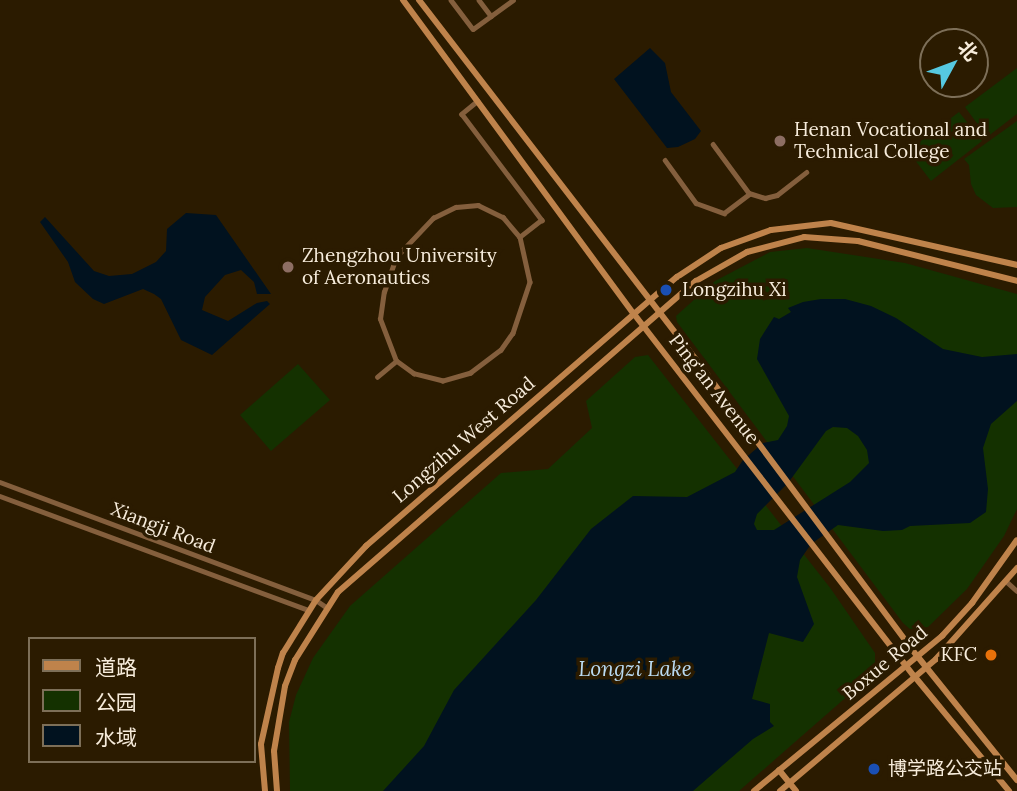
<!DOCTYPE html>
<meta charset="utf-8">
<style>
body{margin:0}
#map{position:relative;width:1017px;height:791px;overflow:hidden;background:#2b1b00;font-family:Lora,"Noto Sans SC",serif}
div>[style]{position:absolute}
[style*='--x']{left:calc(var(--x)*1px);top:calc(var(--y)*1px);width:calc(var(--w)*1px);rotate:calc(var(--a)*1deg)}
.green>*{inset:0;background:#143100}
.water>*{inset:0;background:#01121f}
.street>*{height:4.5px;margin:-2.25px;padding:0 2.25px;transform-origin:2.25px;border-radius:2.25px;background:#845f3d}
.secondary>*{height:6px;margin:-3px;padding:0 3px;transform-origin:3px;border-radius:3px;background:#bf834b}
.dots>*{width:19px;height:19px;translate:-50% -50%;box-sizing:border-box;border:4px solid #2b1b00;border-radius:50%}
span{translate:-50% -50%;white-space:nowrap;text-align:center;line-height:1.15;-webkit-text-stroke:7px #2b1b00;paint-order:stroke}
.poi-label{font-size:19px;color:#f7ecdb}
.left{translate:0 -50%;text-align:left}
.right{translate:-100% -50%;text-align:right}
.street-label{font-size:19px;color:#f7ecdb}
.water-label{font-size:21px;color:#badbf3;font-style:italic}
.legend{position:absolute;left:28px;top:637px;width:228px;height:126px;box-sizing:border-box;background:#2b1b00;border:2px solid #7d6f58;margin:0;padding:9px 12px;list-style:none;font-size:21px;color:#f7ecdb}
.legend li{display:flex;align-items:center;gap:14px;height:35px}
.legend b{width:35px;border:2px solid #7d6f58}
.north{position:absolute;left:919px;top:28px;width:70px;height:70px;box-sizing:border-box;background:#2b1b00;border:2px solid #7d6f58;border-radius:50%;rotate:49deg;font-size:19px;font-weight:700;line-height:28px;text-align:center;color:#f7ecdb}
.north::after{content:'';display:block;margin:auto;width:24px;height:32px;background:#56c9e1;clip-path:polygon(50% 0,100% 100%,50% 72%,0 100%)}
</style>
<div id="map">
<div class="green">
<i style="clip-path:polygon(1017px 68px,1017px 114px,987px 137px,965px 107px)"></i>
<i style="clip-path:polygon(959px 112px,982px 141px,931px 181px,908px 151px)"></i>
<i style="clip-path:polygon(1017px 121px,1017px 207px,993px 208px,976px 195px,971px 184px,969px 165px,964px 159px)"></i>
<i style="clip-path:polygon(807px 248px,905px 263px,1017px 294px,1017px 509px,1004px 536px,967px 589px,928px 627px,910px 629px,903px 623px,677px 322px,676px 316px,715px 281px,770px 252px)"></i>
<i style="clip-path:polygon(648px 355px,831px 589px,875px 653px,875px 672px,739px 791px,290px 791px,289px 722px,296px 695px,313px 658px,350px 606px,501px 473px,548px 469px,592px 428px,586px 401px,635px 357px)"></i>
<i style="clip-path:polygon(298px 364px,330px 400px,271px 451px,240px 415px)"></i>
</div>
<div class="water">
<i style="clip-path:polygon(650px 48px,665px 63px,671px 92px,701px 131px,695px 139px,678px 147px,667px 148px,614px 79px)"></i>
<i style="clip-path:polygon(186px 213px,216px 215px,271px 294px,257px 294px,254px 282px,241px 270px,225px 275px,205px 297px,202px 310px,228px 321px,257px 303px,267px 301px,270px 304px,212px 355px,181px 340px,161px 299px,154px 294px,143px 289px,104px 304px,93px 299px,75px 282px,68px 262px,40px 222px,45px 217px,94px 271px,109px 276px,132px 274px,156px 262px,166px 251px,167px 229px)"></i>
<i style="clip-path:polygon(evenodd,821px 299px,845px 299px,871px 306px,896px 318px,943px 349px,982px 357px,1017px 354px,1017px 401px,991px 424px,983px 448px,988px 489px,986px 512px,970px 523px,910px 526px,902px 530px,883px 531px,838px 525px,811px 544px,800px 560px,797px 577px,814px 624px,803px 642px,769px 633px,752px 699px,770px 704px,770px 722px,774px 726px,753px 739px,693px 791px,383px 791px,424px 746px,454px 690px,536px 600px,591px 529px,633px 496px,687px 497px,735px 472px,743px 460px,763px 443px,778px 440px,787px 426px,789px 416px,757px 359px,760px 339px,774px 317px,779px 319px,791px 312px,788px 308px,803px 302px,821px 299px,833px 427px,847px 428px,858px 436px,867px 450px,869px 463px,850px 482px,774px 530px,757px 530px,754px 524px,757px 514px,788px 483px,826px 431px,833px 427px)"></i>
</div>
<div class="street">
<i style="--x:451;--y:0;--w:36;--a:53"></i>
<i style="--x:473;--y:29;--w:49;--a:-35.9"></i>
<i style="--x:479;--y:0;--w:20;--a:53"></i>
<i style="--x:478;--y:101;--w:21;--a:141"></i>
<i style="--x:462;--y:114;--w:133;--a:53"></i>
<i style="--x:542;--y:220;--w:28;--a:142"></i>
<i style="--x:713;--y:144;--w:61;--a:53.7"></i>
<i style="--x:749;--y:193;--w:17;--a:17"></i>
<i style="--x:765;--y:198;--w:12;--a:-14"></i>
<i style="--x:777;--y:195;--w:37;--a:-38"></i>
<i style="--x:665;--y:160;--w:53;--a:54.2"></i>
<i style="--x:696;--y:203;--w:30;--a:20"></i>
<i style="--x:724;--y:213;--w:31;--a:-37"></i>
<i style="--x:377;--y:377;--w:25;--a:-40"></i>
<i style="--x:396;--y:361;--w:45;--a:-110.9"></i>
<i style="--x:380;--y:319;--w:27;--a:-82"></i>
<i style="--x:384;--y:292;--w:37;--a:-71"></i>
<i style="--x:396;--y:257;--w:54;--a:-46.5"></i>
<i style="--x:433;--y:218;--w:25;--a:-26"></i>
<i style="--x:456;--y:207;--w:22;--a:-5"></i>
<i style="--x:478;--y:205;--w:28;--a:26"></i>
<i style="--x:503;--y:217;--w:26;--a:50"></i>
<i style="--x:520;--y:237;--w:46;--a:77.5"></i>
<i style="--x:530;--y:282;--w:54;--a:108.4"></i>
<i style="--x:513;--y:333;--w:21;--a:125"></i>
<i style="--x:501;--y:350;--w:38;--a:143"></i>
<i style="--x:471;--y:373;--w:29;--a:164"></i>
<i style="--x:443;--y:381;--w:30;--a:-166"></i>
<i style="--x:414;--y:374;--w:22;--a:-144"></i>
<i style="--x:0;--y:482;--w:337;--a:20.5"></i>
<i style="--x:316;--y:600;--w:12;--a:35"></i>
<i style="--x:0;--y:496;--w:328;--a:20.3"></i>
<i style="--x:1007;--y:582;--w:13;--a:42"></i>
</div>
<div class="secondary">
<i style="--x:403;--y:0;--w:390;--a:53.7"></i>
<i style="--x:634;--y:314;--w:459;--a:52.3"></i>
<i style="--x:915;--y:677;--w:148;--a:50.5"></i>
<i style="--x:419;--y:0;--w:471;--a:52.4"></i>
<i style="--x:706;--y:373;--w:354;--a:53.3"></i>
<i style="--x:918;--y:657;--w:158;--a:51.2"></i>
<i style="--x:779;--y:770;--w:27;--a:51"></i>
<i style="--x:265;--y:791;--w:47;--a:-94.9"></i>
<i style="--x:261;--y:744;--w:78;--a:-77.4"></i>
<i style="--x:278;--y:668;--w:16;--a:-72"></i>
<i style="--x:283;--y:653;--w:62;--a:-58.1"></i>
<i style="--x:316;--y:600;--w:74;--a:-47.2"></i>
<i style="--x:366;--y:546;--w:411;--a:-40.9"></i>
<i style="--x:677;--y:277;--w:53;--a:-33.4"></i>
<i style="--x:721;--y:248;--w:53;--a:-19.8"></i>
<i style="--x:771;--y:230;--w:60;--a:-6.7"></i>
<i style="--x:831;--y:223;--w:191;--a:12.7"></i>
<i style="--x:277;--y:791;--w:40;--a:-94.3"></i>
<i style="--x:274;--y:751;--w:66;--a:-80.4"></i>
<i style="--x:285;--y:686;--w:28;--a:-69"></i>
<i style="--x:295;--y:660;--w:80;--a:-57.7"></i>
<i style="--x:338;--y:592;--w:474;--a:-41"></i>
<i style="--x:696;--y:281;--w:59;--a:-29.6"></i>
<i style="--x:747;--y:252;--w:59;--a:-14.7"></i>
<i style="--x:804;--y:237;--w:54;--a:4.2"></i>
<i style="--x:858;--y:241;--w:164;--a:14.1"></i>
<i style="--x:754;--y:791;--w:244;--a:-39.5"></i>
<i style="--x:942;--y:636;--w:45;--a:-47.7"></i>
<i style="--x:972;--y:603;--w:77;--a:-54.5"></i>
<i style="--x:780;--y:791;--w:204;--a:-40.2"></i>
<i style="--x:936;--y:659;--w:122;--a:-48.3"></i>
</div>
<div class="dots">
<i style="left:780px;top:141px;background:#8d6e63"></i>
<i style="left:288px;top:267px;background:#8d6e63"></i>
<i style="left:666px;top:290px;background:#1a4fb4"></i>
<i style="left:991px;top:655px;background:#e8710a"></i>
<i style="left:874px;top:769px;background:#1a4fb4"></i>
</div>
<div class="poi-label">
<span class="left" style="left:794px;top:141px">Henan Vocational and<br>Technical College</span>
<span class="left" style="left:302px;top:267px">Zhengzhou University<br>of Aeronautics</span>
<span class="left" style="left:682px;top:290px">Longzihu Xi</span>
<span class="right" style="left:977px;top:655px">KFC</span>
<span class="left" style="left:888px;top:769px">博学路公交站</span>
</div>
<div class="street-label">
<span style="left:714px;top:389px;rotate:52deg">Ping'an Avenue</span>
<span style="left:464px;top:440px;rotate:-41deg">Longzihu West Road</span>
<span style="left:163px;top:528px;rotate:21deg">Xiangji Road</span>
<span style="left:885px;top:663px;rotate:-40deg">Boxue Road</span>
</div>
<div class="water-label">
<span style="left:635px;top:669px">Longzi Lake</span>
</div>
<ul class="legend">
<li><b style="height:9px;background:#bf834b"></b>道路</li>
<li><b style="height:19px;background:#143100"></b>公园</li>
<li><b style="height:19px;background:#01121f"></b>水域</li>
</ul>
<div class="north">北</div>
</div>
